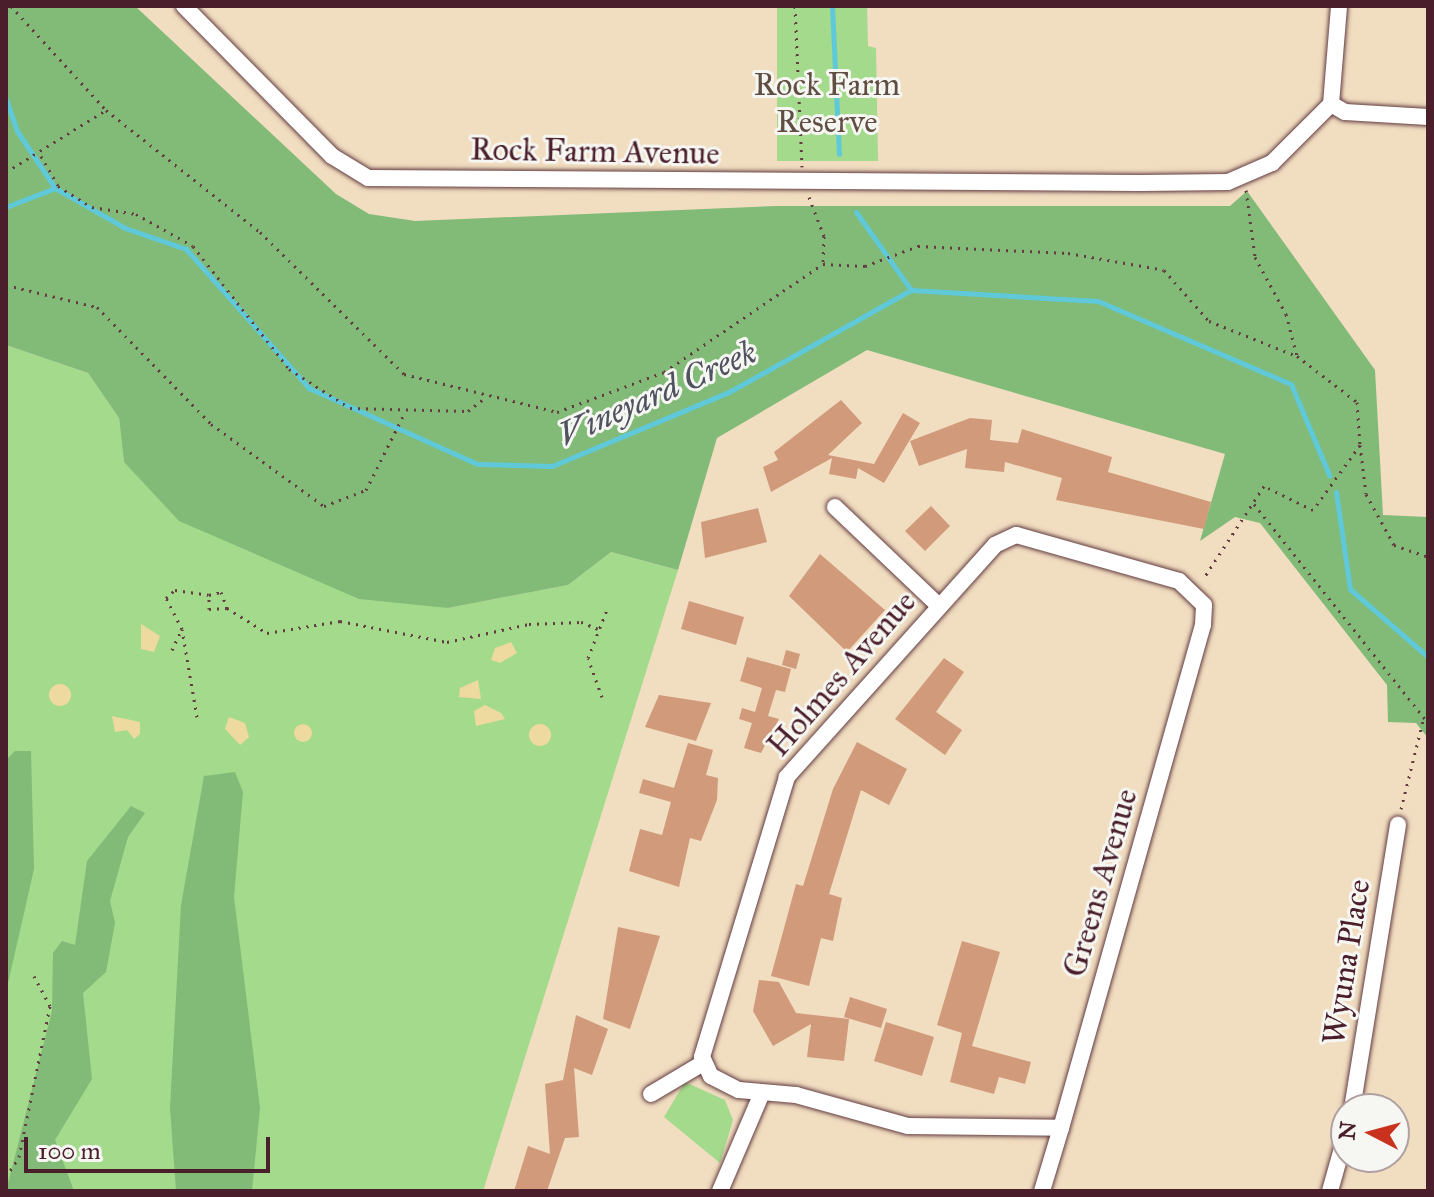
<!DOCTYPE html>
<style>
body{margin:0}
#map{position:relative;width:1434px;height:1197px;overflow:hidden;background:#f1ddc0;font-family:"IM FELL Great Primer",serif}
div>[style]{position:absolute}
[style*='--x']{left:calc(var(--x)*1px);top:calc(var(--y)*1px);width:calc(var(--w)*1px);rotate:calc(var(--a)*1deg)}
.green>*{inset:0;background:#a3da8c}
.forest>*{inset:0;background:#82ba78}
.sand>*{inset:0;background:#eeda9e}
.round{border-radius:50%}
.stream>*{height:5px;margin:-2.5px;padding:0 2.5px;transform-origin:2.5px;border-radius:2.5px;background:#5fc9d9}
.building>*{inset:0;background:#d19a7b}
.path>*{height:3px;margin-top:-1.5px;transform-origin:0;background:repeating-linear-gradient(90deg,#633c41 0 2px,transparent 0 8px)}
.roads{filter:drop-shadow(0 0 2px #633c41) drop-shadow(0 0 2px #633c41)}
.minor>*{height:16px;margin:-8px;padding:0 8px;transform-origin:8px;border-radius:8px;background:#fff}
span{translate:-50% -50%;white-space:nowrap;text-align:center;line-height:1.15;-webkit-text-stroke:6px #f6f6f2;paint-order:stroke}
.park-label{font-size:32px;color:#604e43}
.street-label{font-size:32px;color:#4a1f2b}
.water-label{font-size:34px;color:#50525f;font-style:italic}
.frame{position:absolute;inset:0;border:8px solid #4a1f2b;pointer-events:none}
.north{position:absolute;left:1330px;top:1093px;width:80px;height:80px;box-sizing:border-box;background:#f6f6f2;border:2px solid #b1a0a2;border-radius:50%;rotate:276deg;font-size:22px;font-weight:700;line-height:32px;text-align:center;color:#4a1f2b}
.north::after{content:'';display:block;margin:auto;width:28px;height:36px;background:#c8321e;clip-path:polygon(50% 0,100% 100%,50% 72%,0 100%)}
.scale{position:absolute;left:24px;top:1137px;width:246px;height:36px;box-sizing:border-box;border:4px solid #4a1f2b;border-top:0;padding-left:10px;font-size:24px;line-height:28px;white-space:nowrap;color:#4a1f2b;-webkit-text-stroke:6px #f6f6f2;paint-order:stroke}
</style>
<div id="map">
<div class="green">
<i style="clip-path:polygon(777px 6px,867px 6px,868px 46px,876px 48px,878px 161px,777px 161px)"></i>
<i style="clip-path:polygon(6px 345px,88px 373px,119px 418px,124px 462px,448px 608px,568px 585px,611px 552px,678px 570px,483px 1191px,6px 1191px)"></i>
<i style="clip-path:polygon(685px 1082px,725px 1100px,733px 1120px,720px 1163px,664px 1117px)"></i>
</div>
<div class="forest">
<i style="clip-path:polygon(6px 6px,135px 6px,336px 194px,369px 214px,415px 221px,776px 206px,1230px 206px,1247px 191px,1375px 370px,1383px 515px,1428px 517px,1428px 738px,1416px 723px,1388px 722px,1387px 685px,1260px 523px,1235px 517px,1200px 541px,1225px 454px,867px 350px,717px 438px,678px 570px,611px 552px,568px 585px,448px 608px,359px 599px,179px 521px,124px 462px,119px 418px,88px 373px,6px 345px)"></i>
<i style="clip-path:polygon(15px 751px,31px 751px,34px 869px,6px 992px,6px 760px)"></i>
<i style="clip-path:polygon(235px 772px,243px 792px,234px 897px,260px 1108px,252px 1191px,176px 1191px,170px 1108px,181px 905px,204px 776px)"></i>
<i style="clip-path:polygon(131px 806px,145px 813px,128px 837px,110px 901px,115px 923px,106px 972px,83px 993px,92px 1079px,55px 1140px,74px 1191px,6px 1191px,52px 1011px,53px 953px,62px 941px,75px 945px,87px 861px)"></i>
</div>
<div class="sand">
<i style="clip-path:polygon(141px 624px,160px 636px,154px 652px,141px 649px)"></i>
<i style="clip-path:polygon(511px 642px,517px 653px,500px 663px,491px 660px,495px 648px)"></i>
<i style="clip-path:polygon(478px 680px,481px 699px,459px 697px,460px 688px)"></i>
<i class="round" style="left:49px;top:684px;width:22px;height:22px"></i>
<i style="clip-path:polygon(485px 705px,501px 713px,505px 719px,476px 726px,474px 711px)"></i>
<i style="clip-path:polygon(112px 716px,140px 722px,140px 734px,134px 739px,127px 730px,115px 732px)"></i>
<i style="clip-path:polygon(229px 717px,245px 723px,249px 737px,240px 745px,225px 729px)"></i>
<i class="round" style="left:294px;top:724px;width:18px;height:18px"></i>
<i class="round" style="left:529px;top:724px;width:22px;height:22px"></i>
</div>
<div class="stream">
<i style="--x:832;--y:6;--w:148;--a:87.3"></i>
<i style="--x:6;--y:99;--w:34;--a:71"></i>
<i style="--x:17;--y:131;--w:69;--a:56.3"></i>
<i style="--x:55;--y:188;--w:81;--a:29.7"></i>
<i style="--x:125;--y:228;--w:65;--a:19"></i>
<i style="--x:186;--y:249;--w:186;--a:48.5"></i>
<i style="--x:309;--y:388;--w:184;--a:24.3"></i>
<i style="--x:477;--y:464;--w:75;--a:1.5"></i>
<i style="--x:552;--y:466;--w:192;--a:-22.7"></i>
<i style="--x:729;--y:392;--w:209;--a:-29.3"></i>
<i style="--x:911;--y:290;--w:187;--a:3.4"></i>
<i style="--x:1098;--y:301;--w:210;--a:23.3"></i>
<i style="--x:1291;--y:384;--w:99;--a:67.3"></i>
<i style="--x:6;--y:207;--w:53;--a:-21.2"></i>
<i style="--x:856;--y:212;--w:95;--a:54.8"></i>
<i style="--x:1336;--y:492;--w:98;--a:81.8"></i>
<i style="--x:1350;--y:589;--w:103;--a:41.1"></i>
</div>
<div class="building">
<i style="clip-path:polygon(841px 400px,862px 423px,828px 455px,874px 464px,903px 413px,920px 423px,884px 483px,858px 468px,856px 479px,829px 474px,832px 458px,771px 492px,763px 467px,778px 460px,774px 452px)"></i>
<i style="clip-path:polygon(970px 418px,992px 420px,990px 440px,1018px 443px,1022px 429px,1112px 457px,1108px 472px,1211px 502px,1204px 529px,1056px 500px,1062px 478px,1005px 462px,1004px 472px,965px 468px,967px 449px,919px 466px,910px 441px)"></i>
<i style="clip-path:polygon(931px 506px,950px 526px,925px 551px,905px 531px)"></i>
<i style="clip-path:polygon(758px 508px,767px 542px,705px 558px,701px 522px)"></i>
<i style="clip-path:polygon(820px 554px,885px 610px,847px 652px,789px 596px)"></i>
<i style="clip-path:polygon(689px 601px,744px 617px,736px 645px,681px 629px)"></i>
<i style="clip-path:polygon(786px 650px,800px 654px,796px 669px,782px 665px)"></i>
<i style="clip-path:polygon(747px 657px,791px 669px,785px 692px,776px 690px,768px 716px,779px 719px,761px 753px,744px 748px,752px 723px,739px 719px,742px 708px,755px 712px,762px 688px,740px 681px)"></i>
<i style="clip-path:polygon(944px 658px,964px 672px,936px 712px,962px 730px,945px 755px,895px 719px)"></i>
<i style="clip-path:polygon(659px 695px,711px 703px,696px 741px,645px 727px)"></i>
<i style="clip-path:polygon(857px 742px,907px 769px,889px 805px,861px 790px,829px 894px,842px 898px,833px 941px,821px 938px,809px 986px,771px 976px,796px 884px,803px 886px,833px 789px)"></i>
<i style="clip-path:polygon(688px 743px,713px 750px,706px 775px,718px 778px,717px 800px,701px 841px,690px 838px,679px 887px,629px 871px,640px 829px,662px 835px,671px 802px,639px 793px,643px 779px,674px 788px)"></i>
<i style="clip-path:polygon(618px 927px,660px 936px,630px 1029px,603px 1019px)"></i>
<i style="clip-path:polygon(962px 941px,1000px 952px,972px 1046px,1031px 1062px,1025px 1084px,999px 1077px,994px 1094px,950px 1082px,962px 1033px,937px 1025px)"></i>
<i style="clip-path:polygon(759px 980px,779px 982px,796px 1013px,849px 1019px,844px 1061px,807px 1057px,811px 1024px,773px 1046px,753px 1011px)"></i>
<i style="clip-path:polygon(850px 997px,887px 1009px,881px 1028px,844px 1017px)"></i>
<i style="clip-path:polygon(576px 1015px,608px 1029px,592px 1075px,574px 1068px,579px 1137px,565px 1138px,547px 1191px,514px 1191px,528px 1146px,550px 1154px,545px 1084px,563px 1080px)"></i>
<i style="clip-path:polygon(886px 1022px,934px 1037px,922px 1076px,874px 1061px)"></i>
</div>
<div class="path">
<i style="--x:11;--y:6;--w:141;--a:47.6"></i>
<i style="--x:106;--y:110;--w:196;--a:38.4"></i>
<i style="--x:260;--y:232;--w:202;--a:44.6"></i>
<i style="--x:404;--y:374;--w:158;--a:13.9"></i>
<i style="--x:557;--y:412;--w:114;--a:-20.5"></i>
<i style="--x:664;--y:372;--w:192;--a:-34.2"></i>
<i style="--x:795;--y:6;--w:161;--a:87.5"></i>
<i style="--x:41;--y:156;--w:34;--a:60"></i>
<i style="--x:58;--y:186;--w:40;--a:32"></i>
<i style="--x:92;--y:207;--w:45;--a:9"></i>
<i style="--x:136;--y:214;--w:65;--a:29.3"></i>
<i style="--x:193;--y:246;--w:156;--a:52"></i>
<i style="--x:289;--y:369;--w:72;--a:32.6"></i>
<i style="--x:350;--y:408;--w:118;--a:1.5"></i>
<i style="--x:468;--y:411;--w:24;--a:-38"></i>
<i style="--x:6;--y:172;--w:118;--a:-31.8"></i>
<i style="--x:1246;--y:190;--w:68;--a:82.3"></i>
<i style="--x:1255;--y:257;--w:65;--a:61.5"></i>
<i style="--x:1286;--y:314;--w:43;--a:75.3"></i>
<i style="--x:809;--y:197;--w:42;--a:69"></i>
<i style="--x:824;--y:236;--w:28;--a:92"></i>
<i style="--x:823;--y:264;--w:42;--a:2.7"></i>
<i style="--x:865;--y:266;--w:57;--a:-20.7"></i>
<i style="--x:918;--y:246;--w:150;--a:2.7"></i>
<i style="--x:1068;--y:253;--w:97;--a:10"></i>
<i style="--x:1164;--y:270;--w:68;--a:48.6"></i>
<i style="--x:1209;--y:321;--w:95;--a:21.7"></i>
<i style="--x:1297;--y:356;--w:76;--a:37.5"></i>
<i style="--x:1357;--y:402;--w:43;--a:86"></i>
<i style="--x:1360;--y:445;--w:80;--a:125.9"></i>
<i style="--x:1313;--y:510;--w:55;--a:-153.9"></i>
<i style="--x:1264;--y:486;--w:108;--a:123.2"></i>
<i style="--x:6;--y:285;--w:94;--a:13.6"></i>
<i style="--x:97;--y:307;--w:163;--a:45.7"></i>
<i style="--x:211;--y:424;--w:140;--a:36"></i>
<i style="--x:324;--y:506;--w:45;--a:-20.9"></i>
<i style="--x:366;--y:490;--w:87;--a:-63.4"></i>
<i style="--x:1360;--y:445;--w:49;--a:83"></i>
<i style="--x:1366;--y:494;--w:58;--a:61.2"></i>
<i style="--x:1394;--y:545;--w:36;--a:19"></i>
<i style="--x:1254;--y:504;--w:280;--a:51.5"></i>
<i style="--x:227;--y:608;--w:18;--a:177"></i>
<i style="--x:209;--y:609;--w:14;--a:-90"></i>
<i style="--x:209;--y:595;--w:12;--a:-14"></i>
<i style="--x:221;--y:592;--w:17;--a:69"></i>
<i style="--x:227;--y:608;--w:47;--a:32"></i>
<i style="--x:267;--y:633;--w:74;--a:-9.3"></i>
<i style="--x:340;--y:621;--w:109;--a:11.1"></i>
<i style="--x:447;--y:642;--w:84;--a:-12.4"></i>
<i style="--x:529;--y:624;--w:52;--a:-2.2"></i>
<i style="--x:581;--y:622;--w:18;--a:22"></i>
<i style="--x:172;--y:650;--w:23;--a:-65"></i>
<i style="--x:602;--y:697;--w:41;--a:-109.7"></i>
<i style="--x:588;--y:658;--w:55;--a:-68.6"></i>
<i style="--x:197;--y:717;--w:89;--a:-99.7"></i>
<i style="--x:182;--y:629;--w:35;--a:-117"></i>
<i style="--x:166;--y:598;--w:12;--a:-42"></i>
<i style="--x:175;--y:590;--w:34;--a:8"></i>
<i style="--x:1401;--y:809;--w:91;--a:-76"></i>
<i style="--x:6;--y:1177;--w:24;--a:-57"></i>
<i style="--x:19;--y:1157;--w:154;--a:-78.4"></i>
<i style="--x:50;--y:1006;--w:34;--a:-118"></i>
</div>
<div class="roads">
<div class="minor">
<i style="--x:184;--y:6;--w:211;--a:45.4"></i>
<i style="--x:332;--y:156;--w:42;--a:31.4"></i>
<i style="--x:368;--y:178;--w:773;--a:0.37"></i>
<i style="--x:1141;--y:183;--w:87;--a:-0.7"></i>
<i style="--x:1228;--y:182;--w:48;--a:-23.4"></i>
<i style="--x:1272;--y:163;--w:83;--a:-45"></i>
<i style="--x:1331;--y:104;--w:98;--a:-85.3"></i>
<i style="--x:1331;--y:104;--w:16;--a:30"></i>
<i style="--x:1345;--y:112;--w:83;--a:3.4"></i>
<i style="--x:835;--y:507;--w:144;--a:43.6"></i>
<i style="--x:651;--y:1094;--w:61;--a:-30.8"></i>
<i style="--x:1352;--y:1109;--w:288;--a:-80.8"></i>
<i style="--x:720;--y:1191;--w:107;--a:-66.8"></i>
<i style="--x:1042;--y:1191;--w:66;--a:-73.2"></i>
<i style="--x:1061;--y:1128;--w:523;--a:-74.24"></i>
<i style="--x:1203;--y:625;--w:20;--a:-87"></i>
<i style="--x:1204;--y:605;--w:35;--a:-136"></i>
<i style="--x:1179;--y:581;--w:169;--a:-164.2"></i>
<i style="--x:1016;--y:535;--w:23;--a:155"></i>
<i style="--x:995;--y:545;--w:312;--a:131.9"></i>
<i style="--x:787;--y:777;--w:293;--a:106.9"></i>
<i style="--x:702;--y:1057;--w:21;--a:65"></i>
<i style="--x:711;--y:1076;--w:31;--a:27"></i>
<i style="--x:739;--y:1090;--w:57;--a:5"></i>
<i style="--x:796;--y:1095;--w:116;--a:15.5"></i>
<i style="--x:908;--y:1126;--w:153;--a:0.7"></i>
<i style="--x:1330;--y:1191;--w:59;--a:-74.3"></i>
</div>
</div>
<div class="park-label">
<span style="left:827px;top:104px">Rock Farm<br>Reserve</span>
</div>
<div class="street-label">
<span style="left:595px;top:152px;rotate:1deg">Rock Farm Avenue</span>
<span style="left:842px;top:674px;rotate:-49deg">Holmes Avenue</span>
<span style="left:1101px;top:883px;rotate:-74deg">Greens Avenue</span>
<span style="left:1347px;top:962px;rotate:-81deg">Wyuna Place</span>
</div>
<div class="water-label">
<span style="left:657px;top:393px;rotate:-24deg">Vineyard Creek</span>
</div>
<div class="frame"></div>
<div class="north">N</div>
<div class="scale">100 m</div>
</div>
